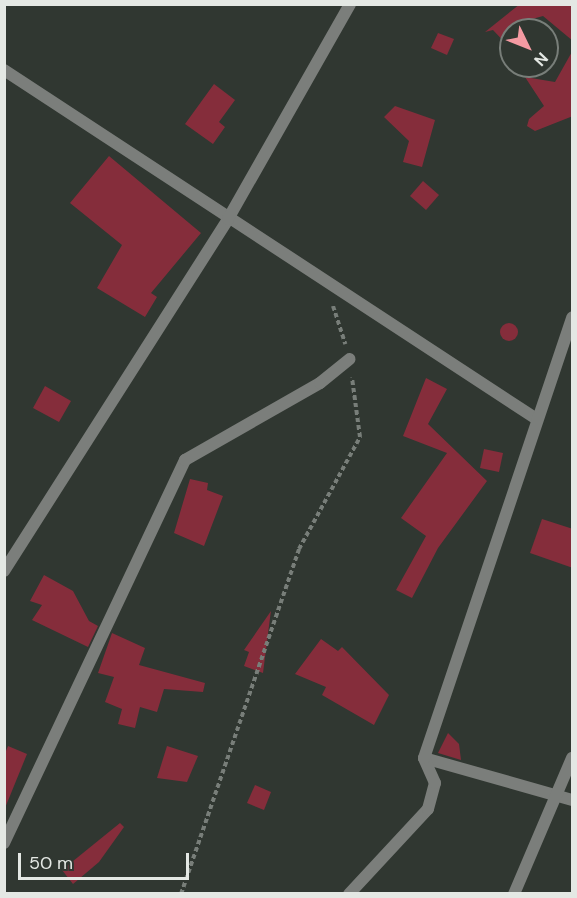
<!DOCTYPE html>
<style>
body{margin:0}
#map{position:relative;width:577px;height:898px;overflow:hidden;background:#303731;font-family:"DM Sans",sans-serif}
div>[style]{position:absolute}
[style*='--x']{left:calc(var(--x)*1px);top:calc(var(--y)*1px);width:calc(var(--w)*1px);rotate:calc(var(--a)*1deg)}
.building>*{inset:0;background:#852d3b}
.round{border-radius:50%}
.path>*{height:4px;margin-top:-2px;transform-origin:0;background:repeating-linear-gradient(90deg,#787e79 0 4.5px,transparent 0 7.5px)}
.street>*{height:12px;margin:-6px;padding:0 6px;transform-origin:6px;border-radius:6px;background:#7b7e7b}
span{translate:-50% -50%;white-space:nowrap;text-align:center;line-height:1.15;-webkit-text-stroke:6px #303731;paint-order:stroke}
.frame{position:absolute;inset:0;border:6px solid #e4e8e4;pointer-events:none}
.north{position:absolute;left:499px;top:18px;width:60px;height:60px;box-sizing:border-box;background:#303731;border:2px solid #787e79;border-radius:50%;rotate:133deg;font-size:16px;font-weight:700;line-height:24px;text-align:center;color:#e4e8e4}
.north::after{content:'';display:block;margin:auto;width:21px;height:27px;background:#f49aa2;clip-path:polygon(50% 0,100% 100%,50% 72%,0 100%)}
.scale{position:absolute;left:18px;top:853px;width:171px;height:27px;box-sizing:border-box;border:3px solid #e4e8e4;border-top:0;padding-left:8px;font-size:18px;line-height:21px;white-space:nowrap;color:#e4e8e4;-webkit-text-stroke:4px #303731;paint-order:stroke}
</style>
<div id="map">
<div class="building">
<i style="clip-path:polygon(520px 4px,573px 4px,573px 41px,543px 16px,511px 25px,511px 49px,493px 30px,485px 32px)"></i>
<i style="clip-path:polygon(438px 33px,454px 39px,447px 55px,431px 48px)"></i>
<i style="clip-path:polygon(573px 50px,573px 116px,535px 131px,527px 126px,529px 119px,544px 106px,525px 77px,555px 82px)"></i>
<i style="clip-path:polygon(214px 84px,235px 100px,219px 122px,225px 127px,213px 144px,185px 124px)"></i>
<i style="clip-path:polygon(395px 106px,435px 120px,422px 167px,403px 162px,409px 141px,384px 117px)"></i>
<i style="clip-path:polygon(109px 156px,201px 233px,151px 293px,157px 297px,145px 317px,97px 288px,122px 245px,70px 203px)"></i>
<i style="clip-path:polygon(423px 181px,439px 195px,426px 210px,410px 196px)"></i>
<i class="round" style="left:500px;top:323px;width:18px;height:18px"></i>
<i style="clip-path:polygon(426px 378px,447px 389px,428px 424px,487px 481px,438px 548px,412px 598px,396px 590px,426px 536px,401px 518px,447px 453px,403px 436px)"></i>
<i style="clip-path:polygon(45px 386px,71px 401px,59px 422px,33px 408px)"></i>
<i style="clip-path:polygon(484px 449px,503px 453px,499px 472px,480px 468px)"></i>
<i style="clip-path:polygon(190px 479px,208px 483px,207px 490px,223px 496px,204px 546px,174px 533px)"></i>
<i style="clip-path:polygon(542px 519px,573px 529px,573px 568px,530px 553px)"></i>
<i style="clip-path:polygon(44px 575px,73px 591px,89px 621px,98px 626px,88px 647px,32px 620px,42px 605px,30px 601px)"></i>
<i style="clip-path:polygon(271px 611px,270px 618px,263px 673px,244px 666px,249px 652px,244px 650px)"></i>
<i style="clip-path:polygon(112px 633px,145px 648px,139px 665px,205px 683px,203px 692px,164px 689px,157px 712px,140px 707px,135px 728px,118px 724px,122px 709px,105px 702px,114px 677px,98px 673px)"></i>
<i style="clip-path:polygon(321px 639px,338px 651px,342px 647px,389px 695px,374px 725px,322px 695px,326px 687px,295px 674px)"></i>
<i style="clip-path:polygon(448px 733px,459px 744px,461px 760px,438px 753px)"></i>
<i style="clip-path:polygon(8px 746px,27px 754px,5px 808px,4px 756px)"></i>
<i style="clip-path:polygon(167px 746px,198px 756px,187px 782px,157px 778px)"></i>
<i style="clip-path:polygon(255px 785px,271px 792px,264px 810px,247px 803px)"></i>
<i style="clip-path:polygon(120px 823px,124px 827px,99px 862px,73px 884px,62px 870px)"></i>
</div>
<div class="path">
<i style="--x:333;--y:306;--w:40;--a:72"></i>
<i style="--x:181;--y:894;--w:365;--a:-71.1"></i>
<i style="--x:299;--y:549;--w:128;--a:-61.4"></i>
<i style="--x:360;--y:437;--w:60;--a:-97.7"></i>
</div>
<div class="street">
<i style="--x:4;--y:70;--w:635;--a:33.24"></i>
<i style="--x:4;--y:571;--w:417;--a:-57.5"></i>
<i style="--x:228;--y:219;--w:247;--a:-60.4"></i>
<i style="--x:424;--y:758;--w:154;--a:15.8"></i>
<i style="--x:4;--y:843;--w:424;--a:-64.7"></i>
<i style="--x:185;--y:460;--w:155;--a:-29.7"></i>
<i style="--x:320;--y:383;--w:38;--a:-39"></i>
<i style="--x:349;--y:894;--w:116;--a:-47.1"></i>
<i style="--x:428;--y:809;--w:27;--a:-75"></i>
<i style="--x:435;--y:783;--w:27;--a:-114"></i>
<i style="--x:424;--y:758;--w:465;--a:-71.4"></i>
<i style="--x:514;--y:894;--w:148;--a:-66.9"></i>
</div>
<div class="frame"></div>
<div class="north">N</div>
<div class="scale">50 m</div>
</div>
